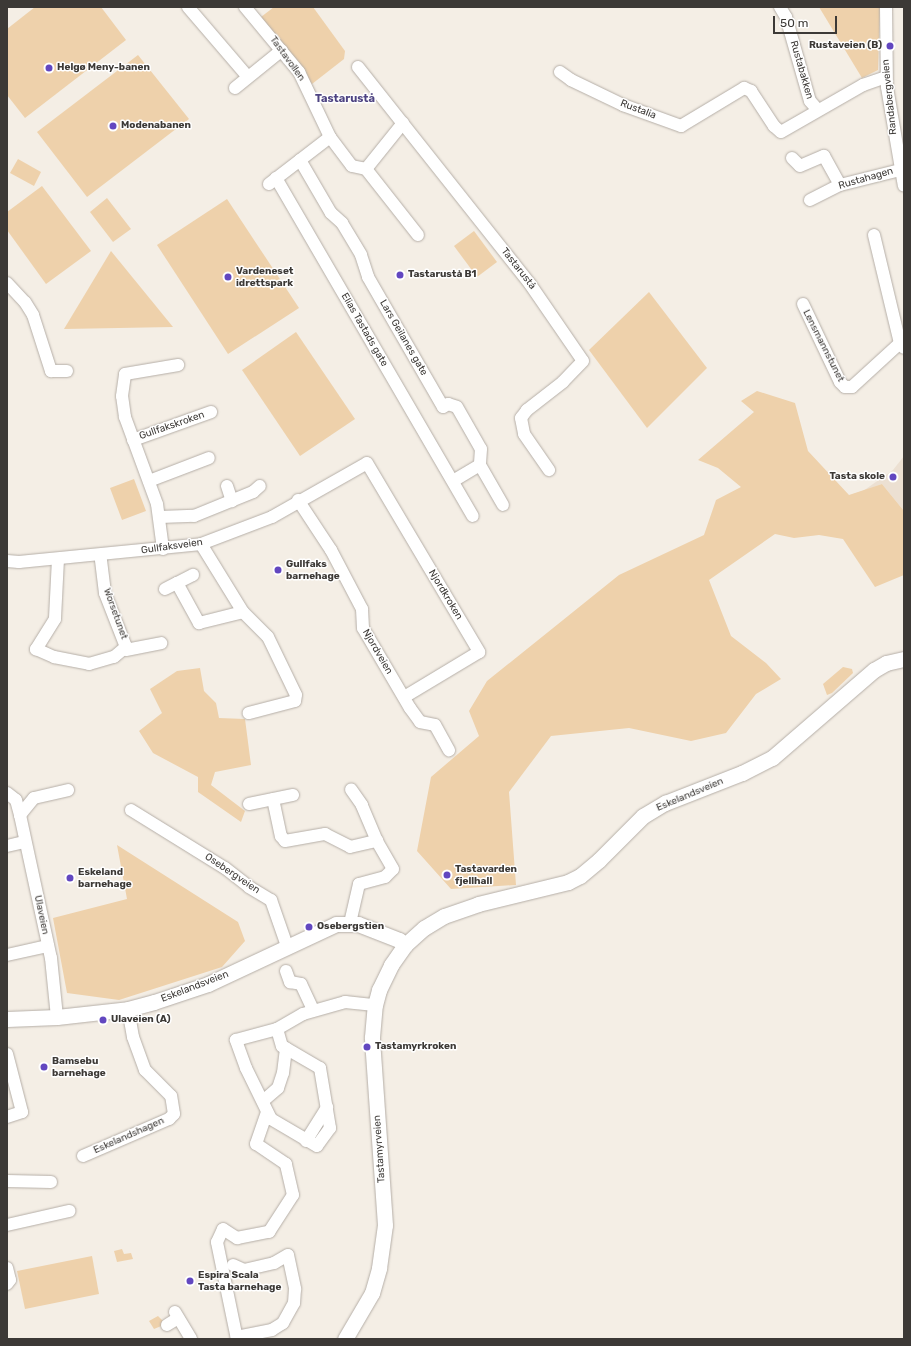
<!DOCTYPE html>
<meta charset="utf-8">
<style>
body{margin:0}
#map{position:relative;width:911px;height:1346px;overflow:hidden;background:#f4eee5;font-family:Rubik,sans-serif}
div>[style]{position:absolute}
[style*='--x']{left:calc(var(--x)*1px);top:calc(var(--y)*1px);width:calc(var(--w)*1px);rotate:calc(var(--a)*1deg)}
.built>*{inset:0;background:#ece0d2}
.green>*{inset:0;background:#eed1ab}
.roads{filter:drop-shadow(0 0 1px #b5aea7) drop-shadow(0 0 1px #b5aea7)}
.minor>*{height:12px;margin:-6px;padding:0 6px;transform-origin:6px;border-radius:6px;background:#fff}
.major>*{height:15px;margin:-7.5px;padding:0 7.5px;transform-origin:7.5px;border-radius:7.5px;background:#fff}
.dots>*{width:11px;height:11px;translate:-50% -50%;box-sizing:border-box;border:2px solid #fff;border-radius:50%}
span{translate:-50% -50%;white-space:nowrap;text-align:center;line-height:1.15;-webkit-text-stroke:3px #fff;paint-order:stroke}
.poi-label{font-size:10px;color:#3c3936;font-weight:700}
.right{translate:-100% -50%;text-align:right}
.left{translate:0 -50%;text-align:left}
.street-label{font-size:10px;color:#3c3936}
.neighbourhood-label{font-size:11px;color:#4e4482;font-weight:700}
.frame{position:absolute;inset:0;border:8px solid #3c3936;pointer-events:none}
.scale{position:absolute;left:773px;top:16px;width:64px;height:18px;box-sizing:border-box;border:2px solid #3c3936;border-top:0;padding-left:5px;font-size:12px;line-height:14px;white-space:nowrap;color:#3c3936;-webkit-text-stroke:3px #fff;paint-order:stroke}
</style>
<div id="map">
<div class="built">
<i style="clip-path:polygon(904px 456px,904px 511px,882px 484px,863px 491px,893px 470px)"></i>
</div>
<div class="green">
<i style="clip-path:polygon(35px 7px,101px 7px,126px 40px,25px 118px,7px 95px,7px 29px)"></i>
<i style="clip-path:polygon(274px 7px,313px 7px,345px 51px,344px 59px,312px 84px,261px 17px)"></i>
<i style="clip-path:polygon(819px 7px,880px 7px,878px 70px,862px 78px)"></i>
<i style="clip-path:polygon(138px 55px,189px 119px,87px 197px,37px 132px)"></i>
<i style="clip-path:polygon(18px 159px,41px 172px,34px 186px,10px 173px)"></i>
<i style="clip-path:polygon(42px 186px,91px 251px,46px 284px,7px 230px,7px 212px)"></i>
<i style="clip-path:polygon(107px 198px,131px 229px,113px 242px,90px 212px)"></i>
<i style="clip-path:polygon(227px 199px,299px 308px,228px 354px,157px 245px)"></i>
<i style="clip-path:polygon(474px 231px,497px 262px,477px 277px,454px 246px)"></i>
<i style="clip-path:polygon(111px 251px,173px 327px,64px 329px)"></i>
<i style="clip-path:polygon(649px 292px,707px 368px,647px 428px,589px 350px)"></i>
<i style="clip-path:polygon(296px 332px,355px 419px,300px 456px,242px 370px)"></i>
<i style="clip-path:polygon(757px 391px,795px 403px,808px 451px,849px 495px,882px 484px,904px 511px,904px 575px,875px 587px,843px 539px,819px 535px,794px 538px,775px 534px,709px 580px,731px 636px,766px 663px,781px 679px,756px 694px,726px 733px,691px 741px,629px 728px,551px 736px,509px 792px,516px 885px,451px 889px,417px 851px,431px 777px,479px 736px,469px 711px,487px 681px,619px 575px,704px 535px,716px 500px,741px 487px,718px 468px,698px 460px,754px 412px,741px 401px)"></i>
<i style="clip-path:polygon(134px 479px,146px 511px,122px 520px,110px 488px)"></i>
<i style="clip-path:polygon(843px 667px,852px 669px,853px 673px,832px 693px,827px 695px,823px 684px)"></i>
<i style="clip-path:polygon(200px 668px,204px 691px,216px 703px,219px 718px,245px 719px,251px 765px,215px 772px,211px 785px,245px 811px,241px 822px,198px 792px,198px 777px,153px 753px,139px 731px,162px 713px,150px 689px,177px 671px)"></i>
<i style="clip-path:polygon(117px 845px,238px 922px,245px 941px,222px 967px,119px 1000px,67px 993px,53px 918px,127px 899px)"></i>
<i style="clip-path:polygon(122px 1249px,124px 1254px,131px 1253px,133px 1259px,117px 1262px,114px 1251px)"></i>
<i style="clip-path:polygon(92px 1256px,99px 1294px,25px 1309px,17px 1271px)"></i>
<i style="clip-path:polygon(158px 1316px,166px 1324px,154px 1329px,149px 1321px)"></i>
</div>
<div class="roads">
<div class="minor">
<i style="--x:188;--y:7;--w:92;--a:49.4"></i>
<i style="--x:245;--y:7;--w:85;--a:50.3"></i>
<i style="--x:299;--y:72;--w:72;--a:64.5"></i>
<i style="--x:330;--y:137;--w:36;--a:53"></i>
<i style="--x:352;--y:166;--w:14;--a:12"></i>
<i style="--x:366;--y:169;--w:59;--a:-51.2"></i>
<i style="--x:780;--y:7;--w:12;--a:59"></i>
<i style="--x:786;--y:17;--w:87;--a:74.1"></i>
<i style="--x:810;--y:101;--w:11;--a:49"></i>
<i style="--x:886;--y:7;--w:80;--a:89.3"></i>
<i style="--x:887;--y:87;--w:100;--a:80.3"></i>
<i style="--x:358;--y:67;--w:277;--a:51.6"></i>
<i style="--x:530;--y:284;--w:93;--a:55.5"></i>
<i style="--x:583;--y:361;--w:29;--a:134"></i>
<i style="--x:563;--y:382;--w:46;--a:142.1"></i>
<i style="--x:527;--y:410;--w:10;--a:127"></i>
<i style="--x:521;--y:418;--w:16;--a:79"></i>
<i style="--x:524;--y:434;--w:44;--a:55.2"></i>
<i style="--x:560;--y:72;--w:14;--a:36"></i>
<i style="--x:571;--y:80;--w:58;--a:25.7"></i>
<i style="--x:623;--y:105;--w:62;--a:19.9"></i>
<i style="--x:681;--y:126;--w:74;--a:-31.1"></i>
<i style="--x:744;--y:88;--w:8;--a:23"></i>
<i style="--x:751;--y:91;--w:42;--a:56.7"></i>
<i style="--x:774;--y:126;--w:9;--a:41"></i>
<i style="--x:781;--y:132;--w:95;--a:-29.8"></i>
<i style="--x:863;--y:85;--w:24;--a:-19"></i>
<i style="--x:235;--y:88;--w:60;--a:-39"></i>
<i style="--x:792;--y:158;--w:11;--a:45"></i>
<i style="--x:800;--y:166;--w:26;--a:-23"></i>
<i style="--x:824;--y:156;--w:33;--a:61"></i>
<i style="--x:300;--y:160;--w:61;--a:59.7"></i>
<i style="--x:331;--y:213;--w:15;--a:42"></i>
<i style="--x:342;--y:223;--w:37;--a:59"></i>
<i style="--x:361;--y:255;--w:23;--a:72"></i>
<i style="--x:368;--y:277;--w:150;--a:60"></i>
<i style="--x:443;--y:407;--w:6;--a:-31"></i>
<i style="--x:448;--y:404;--w:9;--a:18"></i>
<i style="--x:457;--y:407;--w:48;--a:60.3"></i>
<i style="--x:481;--y:449;--w:16;--a:94"></i>
<i style="--x:480;--y:465;--w:46;--a:60.1"></i>
<i style="--x:366;--y:169;--w:84;--a:51.8"></i>
<i style="--x:276;--y:178;--w:391;--a:59.8"></i>
<i style="--x:269;--y:184;--w:77;--a:-37.6"></i>
<i style="--x:810;--y:200;--w:34;--a:-27"></i>
<i style="--x:840;--y:185;--w:62;--a:-14"></i>
<i style="--x:874;--y:235;--w:111;--a:76.5"></i>
<i style="--x:900;--y:343;--w:6;--a:51"></i>
<i style="--x:7;--y:283;--w:26;--a:47"></i>
<i style="--x:25;--y:302;--w:15;--a:58"></i>
<i style="--x:33;--y:315;--w:59;--a:72.2"></i>
<i style="--x:51;--y:371;--w:16;--a:0"></i>
<i style="--x:803;--y:304;--w:86;--a:64.6"></i>
<i style="--x:840;--y:382;--w:7;--a:45"></i>
<i style="--x:845;--y:387;--w:7;--a:0"></i>
<i style="--x:852;--y:387;--w:65;--a:-42.5"></i>
<i style="--x:133;--y:440;--w:83;--a:-19.7"></i>
<i style="--x:149;--y:481;--w:64;--a:-21"></i>
<i style="--x:453;--y:481;--w:31;--a:-31"></i>
<i style="--x:227;--y:486;--w:16;--a:72"></i>
<i style="--x:298;--y:500;--w:60;--a:56.6"></i>
<i style="--x:331;--y:550;--w:67;--a:62.3"></i>
<i style="--x:362;--y:609;--w:19;--a:87"></i>
<i style="--x:363;--y:628;--w:93;--a:59.6"></i>
<i style="--x:410;--y:708;--w:17;--a:54"></i>
<i style="--x:420;--y:722;--w:15;--a:11"></i>
<i style="--x:435;--y:725;--w:29;--a:61"></i>
<i style="--x:160;--y:517;--w:34;--a:-2"></i>
<i style="--x:194;--y:516;--w:64;--a:-22.1"></i>
<i style="--x:253;--y:492;--w:9;--a:-41"></i>
<i style="--x:201;--y:544;--w:80;--a:58.3"></i>
<i style="--x:243;--y:612;--w:35;--a:45"></i>
<i style="--x:268;--y:637;--w:64;--a:64.2"></i>
<i style="--x:296;--y:695;--w:6;--a:99"></i>
<i style="--x:295;--y:701;--w:48;--a:165.4"></i>
<i style="--x:163;--y:549;--w:45;--a:-97.6"></i>
<i style="--x:157;--y:504;--w:93;--a:-110.2"></i>
<i style="--x:125;--y:417;--w:21;--a:-98"></i>
<i style="--x:122;--y:396;--w:22;--a:-82"></i>
<i style="--x:125;--y:374;--w:54;--a:-9.6"></i>
<i style="--x:58;--y:559;--w:60;--a:92.9"></i>
<i style="--x:55;--y:619;--w:36;--a:122"></i>
<i style="--x:36;--y:649;--w:20;--a:24"></i>
<i style="--x:54;--y:657;--w:36;--a:11"></i>
<i style="--x:89;--y:664;--w:26;--a:-16"></i>
<i style="--x:114;--y:657;--w:16;--a:-40"></i>
<i style="--x:126;--y:647;--w:58;--a:-111.3"></i>
<i style="--x:105;--y:593;--w:38;--a:-97"></i>
<i style="--x:7;--y:561;--w:12;--a:5"></i>
<i style="--x:19;--y:562;--w:183;--a:-5.6"></i>
<i style="--x:201;--y:544;--w:76;--a:-20.8"></i>
<i style="--x:272;--y:517;--w:109;--a:-29.6"></i>
<i style="--x:367;--y:463;--w:220;--a:59.3"></i>
<i style="--x:479;--y:652;--w:87;--a:149"></i>
<i style="--x:177;--y:583;--w:18;--a:-27"></i>
<i style="--x:165;--y:589;--w:13;--a:-27"></i>
<i style="--x:177;--y:583;--w:46;--a:61.2"></i>
<i style="--x:199;--y:623;--w:45;--a:-14"></i>
<i style="--x:126;--y:650;--w:36;--a:-11"></i>
<i style="--x:7;--y:793;--w:11;--a:38"></i>
<i style="--x:16;--y:800;--w:16;--a:75"></i>
<i style="--x:20;--y:815;--w:22;--a:-51"></i>
<i style="--x:34;--y:798;--w:35;--a:-13"></i>
<i style="--x:273;--y:799;--w:38;--a:78"></i>
<i style="--x:281;--y:836;--w:6;--a:51"></i>
<i style="--x:285;--y:841;--w:41;--a:-9.9"></i>
<i style="--x:325;--y:834;--w:28;--a:27"></i>
<i style="--x:350;--y:847;--w:28;--a:-13"></i>
<i style="--x:249;--y:804;--w:45;--a:-11.6"></i>
<i style="--x:131;--y:810;--w:110;--a:31.7"></i>
<i style="--x:225;--y:868;--w:31;--a:38"></i>
<i style="--x:249;--y:887;--w:26;--a:31"></i>
<i style="--x:271;--y:900;--w:49;--a:70.8"></i>
<i style="--x:20;--y:815;--w:146;--a:77.8"></i>
<i style="--x:51;--y:958;--w:59;--a:84.2"></i>
<i style="--x:7;--y:846;--w:18;--a:-13"></i>
<i style="--x:350;--y:923;--w:40;--a:-77"></i>
<i style="--x:359;--y:884;--w:27;--a:-15"></i>
<i style="--x:385;--y:877;--w:11;--a:-45"></i>
<i style="--x:393;--y:869;--w:32;--a:-120"></i>
<i style="--x:377;--y:841;--w:39;--a:-113"></i>
<i style="--x:362;--y:805;--w:19;--a:-125"></i>
<i style="--x:7;--y:955;--w:42;--a:-12.4"></i>
<i style="--x:286;--y:971;--w:12;--a:70"></i>
<i style="--x:290;--y:982;--w:11;--a:10"></i>
<i style="--x:301;--y:984;--w:29;--a:65"></i>
<i style="--x:277;--y:1029;--w:18;--a:74"></i>
<i style="--x:282;--y:1046;--w:44;--a:30.1"></i>
<i style="--x:320;--y:1068;--w:61;--a:80.5"></i>
<i style="--x:330;--y:1128;--w:22;--a:126"></i>
<i style="--x:317;--y:1146;--w:53;--a:-149.6"></i>
<i style="--x:271;--y:1119;--w:57;--a:-116.1"></i>
<i style="--x:246;--y:1068;--w:30;--a:-110"></i>
<i style="--x:236;--y:1040;--w:42;--a:-15"></i>
<i style="--x:277;--y:1029;--w:30;--a:-30"></i>
<i style="--x:303;--y:1014;--w:44;--a:-15.9"></i>
<i style="--x:345;--y:1002;--w:30;--a:6"></i>
<i style="--x:7;--y:1054;--w:60;--a:75.5"></i>
<i style="--x:22;--y:1112;--w:16;--a:162"></i>
<i style="--x:263;--y:1101;--w:20;--a:-41"></i>
<i style="--x:278;--y:1088;--w:16;--a:-72"></i>
<i style="--x:283;--y:1073;--w:25;--a:-83"></i>
<i style="--x:306;--y:1141;--w:40;--a:-58"></i>
<i style="--x:83;--y:1156;--w:94;--a:-23.3"></i>
<i style="--x:169;--y:1119;--w:7;--a:-45"></i>
<i style="--x:174;--y:1114;--w:18;--a:-99"></i>
<i style="--x:171;--y:1096;--w:37;--a:-135"></i>
<i style="--x:145;--y:1070;--w:35;--a:-110"></i>
<i style="--x:133;--y:1037;--w:28;--a:-100"></i>
<i style="--x:7;--y:1181;--w:44;--a:1.3"></i>
<i style="--x:7;--y:1225;--w:64;--a:-12.7"></i>
<i style="--x:233;--y:1265;--w:12;--a:24"></i>
<i style="--x:244;--y:1270;--w:31;--a:-13"></i>
<i style="--x:274;--y:1263;--w:16;--a:-30"></i>
<i style="--x:288;--y:1255;--w:35;--a:78"></i>
<i style="--x:295;--y:1289;--w:14;--a:94"></i>
<i style="--x:294;--y:1303;--w:23;--a:119"></i>
<i style="--x:283;--y:1323;--w:13;--a:148"></i>
<i style="--x:272;--y:1330;--w:36;--a:169"></i>
<i style="--x:7;--y:1268;--w:12;--a:76"></i>
<i style="--x:10;--y:1280;--w:5;--a:127"></i>
<i style="--x:175;--y:1312;--w:31;--a:59"></i>
<i style="--x:167;--y:1325;--w:13;--a:-32"></i>
<i style="--x:237;--y:1339;--w:99;--a:-101.7"></i>
<i style="--x:217;--y:1242;--w:14;--a:-65"></i>
<i style="--x:223;--y:1229;--w:17;--a:33"></i>
<i style="--x:237;--y:1238;--w:33;--a:-11"></i>
<i style="--x:269;--y:1232;--w:44;--a:-57"></i>
<i style="--x:293;--y:1195;--w:32;--a:-103"></i>
<i style="--x:286;--y:1164;--w:36;--a:-146"></i>
<i style="--x:256;--y:1144;--w:34;--a:-71"></i>
</div>
<div class="major">
<i style="--x:7;--y:1019;--w:50;--a:-2.3"></i>
<i style="--x:57;--y:1017;--w:71;--a:-6.4"></i>
<i style="--x:128;--y:1009;--w:27;--a:-15"></i>
<i style="--x:154;--y:1002;--w:57;--a:-18.4"></i>
<i style="--x:208;--y:984;--w:141;--a:-25.1"></i>
<i style="--x:336;--y:924;--w:22;--a:0"></i>
<i style="--x:358;--y:924;--w:44;--a:21.3"></i>
<i style="--x:399;--y:940;--w:8;--a:40"></i>
<i style="--x:345;--y:1339;--w:53;--a:-59.6"></i>
<i style="--x:372;--y:1293;--w:26;--a:-74"></i>
<i style="--x:379;--y:1268;--w:43;--a:-82.1"></i>
<i style="--x:385;--y:1225;--w:188;--a:-94"></i>
<i style="--x:372;--y:1037;--w:32;--a:-85"></i>
<i style="--x:375;--y:1005;--w:16;--a:-75"></i>
<i style="--x:379;--y:990;--w:28;--a:-64"></i>
<i style="--x:391;--y:965;--w:24;--a:-55"></i>
<i style="--x:405;--y:945;--w:25;--a:-42"></i>
<i style="--x:424;--y:928;--w:23;--a:-31"></i>
<i style="--x:444;--y:916;--w:36;--a:-19"></i>
<i style="--x:478;--y:904;--w:93;--a:-13.7"></i>
<i style="--x:568;--y:882;--w:13;--a:-27"></i>
<i style="--x:580;--y:876;--w:25;--a:-40"></i>
<i style="--x:599;--y:860;--w:62;--a:-45"></i>
<i style="--x:643;--y:816;--w:26;--a:-31"></i>
<i style="--x:665;--y:803;--w:83;--a:-21.3"></i>
<i style="--x:742;--y:773;--w:34;--a:-27"></i>
<i style="--x:772;--y:758;--w:135;--a:-40.8"></i>
<i style="--x:874;--y:670;--w:14;--a:-30"></i>
<i style="--x:886;--y:663;--w:18;--a:-13"></i>
</div>
</div>
<div class="dots">
<i style="left:890px;top:46px;background:#6247c0"></i>
<i style="left:49px;top:68px;background:#6247c0"></i>
<i style="left:113px;top:126px;background:#6247c0"></i>
<i style="left:400px;top:275px;background:#6247c0"></i>
<i style="left:228px;top:277px;background:#6247c0"></i>
<i style="left:893px;top:477px;background:#6247c0"></i>
<i style="left:278px;top:570px;background:#6247c0"></i>
<i style="left:447px;top:875px;background:#6247c0"></i>
<i style="left:70px;top:878px;background:#6247c0"></i>
<i style="left:309px;top:927px;background:#6247c0"></i>
<i style="left:103px;top:1020px;background:#6247c0"></i>
<i style="left:367px;top:1047px;background:#6247c0"></i>
<i style="left:44px;top:1067px;background:#6247c0"></i>
<i style="left:190px;top:1281px;background:#6247c0"></i>
</div>
<div class="poi-label">
<span class="right" style="left:882px;top:46px">Rustaveien (B)</span>
<span class="left" style="left:57px;top:68px">Helgø Meny-banen</span>
<span class="left" style="left:121px;top:126px">Modenabanen</span>
<span class="left" style="left:236px;top:277px">Vardeneset<br>idrettspark</span>
<span class="left" style="left:408px;top:275px">Tastarustå B1</span>
<span class="right" style="left:885px;top:477px">Tasta skole</span>
<span class="left" style="left:286px;top:570px">Gullfaks<br>barnehage</span>
<span class="left" style="left:455px;top:875px">Tastavarden<br>fjellhall</span>
<span class="left" style="left:78px;top:878px">Eskeland<br>barnehage</span>
<span class="left" style="left:317px;top:927px">Osebergstien</span>
<span class="left" style="left:111px;top:1020px">Ulaveien (A)</span>
<span class="left" style="left:375px;top:1047px">Tastamyrkroken</span>
<span class="left" style="left:52px;top:1067px">Bamsebu<br>barnehage</span>
<span class="left" style="left:198px;top:1281px">Espira Scala<br>Tasta barnehage</span>
</div>
<div class="street-label">
<span style="left:287px;top:59px;rotate:54deg">Tastavollen</span>
<span style="left:801px;top:70px;rotate:74deg">Rustabakken</span>
<span style="left:890px;top:97px;rotate:-96deg">Randabergveien</span>
<span style="left:638px;top:110px;rotate:21deg">Rustalia</span>
<span style="left:866px;top:179px;rotate:-16deg">Rustahagen</span>
<span style="left:518px;top:269px;rotate:52deg">Tastarustå</span>
<span style="left:364px;top:330px;rotate:60deg">Elias Tastads gate</span>
<span style="left:403px;top:338px;rotate:60deg">Lars Geilanes gate</span>
<span style="left:823px;top:346px;rotate:63deg">Lensmannstunet</span>
<span style="left:172px;top:426px;rotate:-19deg">Gullfakskroken</span>
<span style="left:172px;top:547px;rotate:-8deg">Gullfaksveien</span>
<span style="left:445px;top:595px;rotate:59deg">Njordkroken</span>
<span style="left:115px;top:614px;rotate:70deg">Worsetunet</span>
<span style="left:377px;top:652px;rotate:60deg">Njordveien</span>
<span style="left:690px;top:795px;rotate:-23deg">Eskelandsveien</span>
<span style="left:232px;top:874px;rotate:34deg">Osebergveien</span>
<span style="left:41px;top:915px;rotate:78deg">Ulaveien</span>
<span style="left:195px;top:987px;rotate:-21deg">Eskelandsveien</span>
<span style="left:129px;top:1136px;rotate:-24deg">Eskelandshagen</span>
<span style="left:380px;top:1149px;rotate:-94deg">Tastamyrveien</span>
</div>
<div class="neighbourhood-label">
<span style="left:345px;top:99px">Tastarustå</span>
</div>
<div class="frame"></div>
<div class="scale">50 m</div>
</div>
